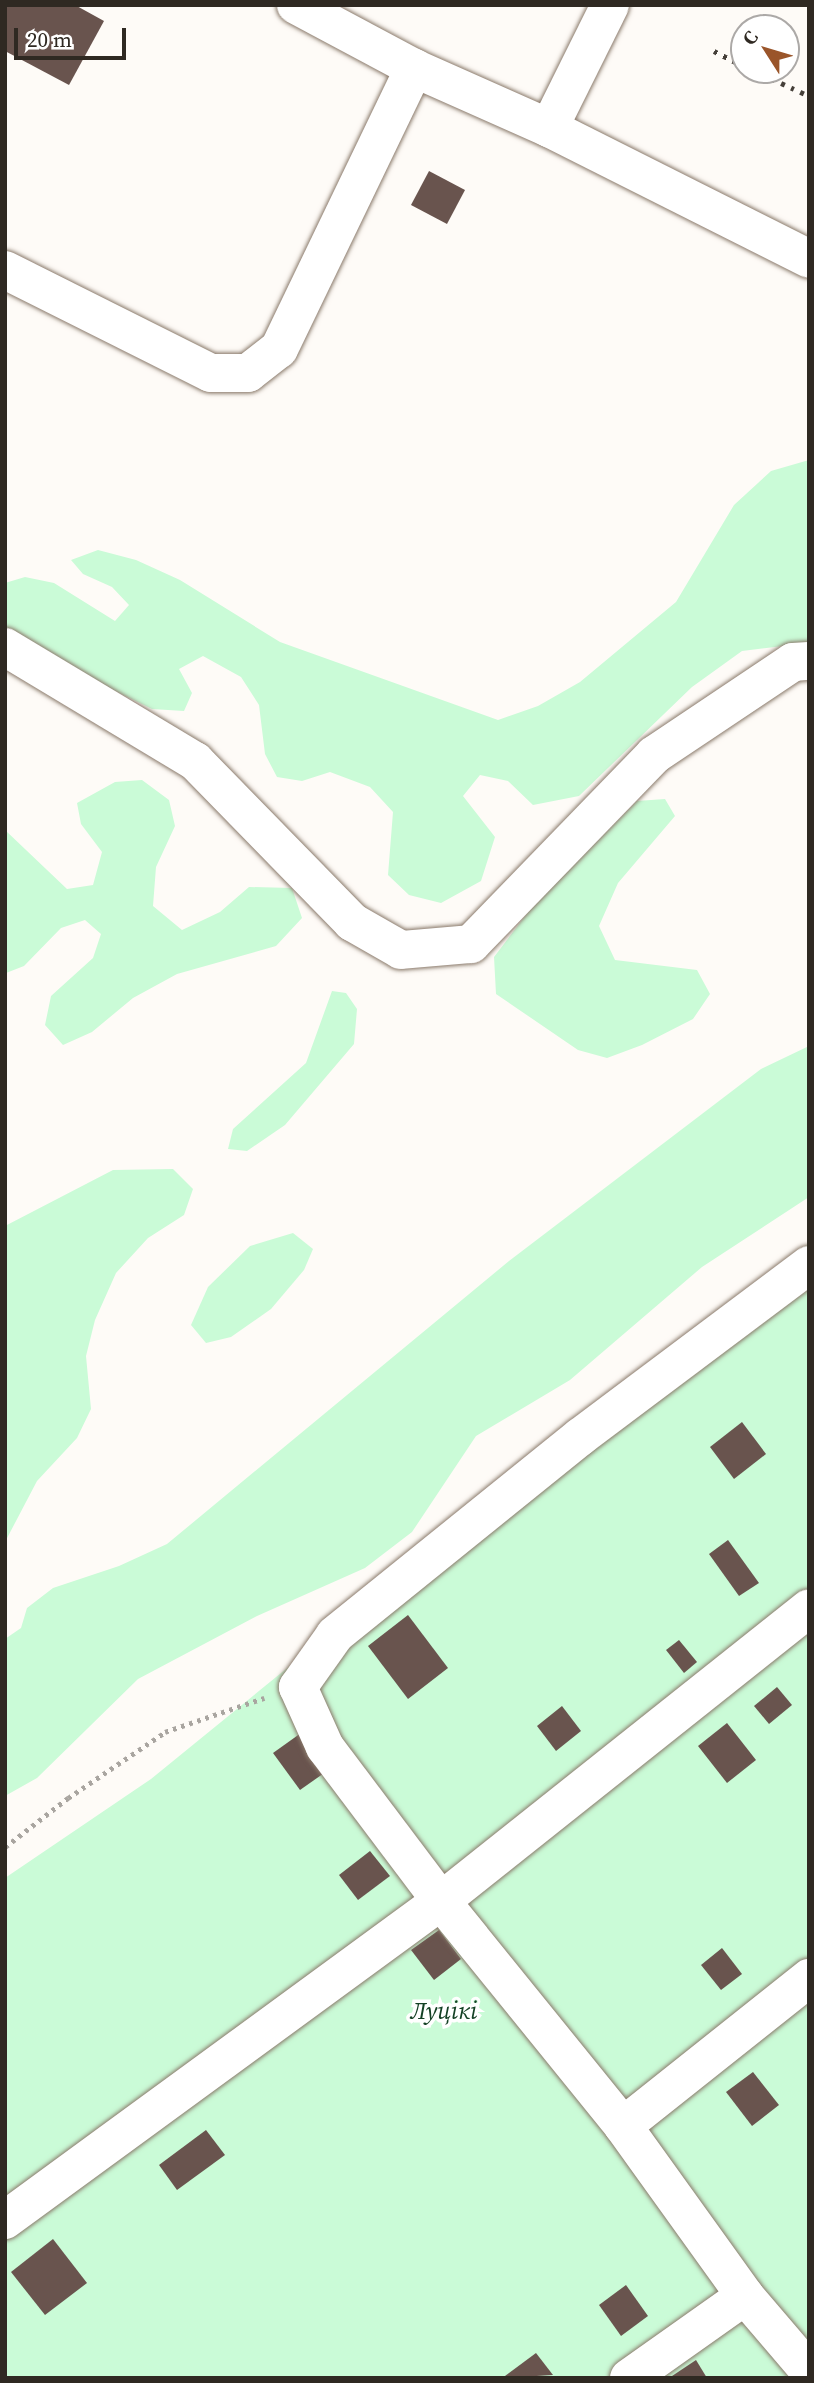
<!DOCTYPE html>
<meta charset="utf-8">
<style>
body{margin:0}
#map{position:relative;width:814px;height:2383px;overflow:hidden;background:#fefbf7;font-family:"Source Serif 4",serif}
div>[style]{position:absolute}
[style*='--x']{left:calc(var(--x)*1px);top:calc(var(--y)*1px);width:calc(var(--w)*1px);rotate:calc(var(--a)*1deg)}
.green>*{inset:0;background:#cafbd7}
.building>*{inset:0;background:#69544e}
.path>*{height:4.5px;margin-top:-2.25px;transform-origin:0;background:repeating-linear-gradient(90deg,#a9a5a0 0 3.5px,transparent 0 8.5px)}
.roads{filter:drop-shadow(0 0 2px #8a7a6b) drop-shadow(0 0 2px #8a7a6b)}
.minor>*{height:38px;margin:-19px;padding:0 19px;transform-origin:19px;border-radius:19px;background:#fff}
.rail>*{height:5px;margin-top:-2.5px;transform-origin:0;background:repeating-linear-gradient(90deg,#453f39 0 3.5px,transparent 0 10.5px)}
span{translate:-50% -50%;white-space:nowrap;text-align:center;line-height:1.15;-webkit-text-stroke:7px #fff;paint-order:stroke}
.park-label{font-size:24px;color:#144125;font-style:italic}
.frame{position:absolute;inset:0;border:7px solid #2f2922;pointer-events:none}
.north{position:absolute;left:730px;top:14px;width:70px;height:70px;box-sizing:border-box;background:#fff;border:2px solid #aca9a7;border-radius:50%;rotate:307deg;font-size:19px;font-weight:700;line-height:28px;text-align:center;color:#2f2922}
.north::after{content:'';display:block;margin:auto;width:24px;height:32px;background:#9a552a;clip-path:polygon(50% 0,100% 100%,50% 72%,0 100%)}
.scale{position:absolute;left:14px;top:28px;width:112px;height:32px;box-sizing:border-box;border:4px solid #2f2922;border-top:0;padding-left:9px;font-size:21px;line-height:24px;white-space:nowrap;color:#2f2922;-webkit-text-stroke:5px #fff;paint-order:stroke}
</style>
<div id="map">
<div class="green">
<i style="clip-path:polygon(809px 460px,809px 643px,742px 651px,692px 687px,579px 796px,533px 805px,508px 781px,480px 775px,463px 796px,495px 837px,481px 881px,441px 903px,409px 895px,388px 875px,393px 812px,370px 787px,330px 772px,302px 781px,277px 777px,265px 754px,259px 705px,241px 677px,203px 656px,179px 669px,192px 693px,184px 711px,152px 709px,56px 662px,5px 631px,5px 583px,25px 577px,54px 583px,115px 621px,129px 605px,112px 587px,83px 574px,71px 560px,98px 550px,136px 560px,180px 580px,280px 642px,498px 720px,538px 706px,580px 682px,676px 602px,734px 505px,771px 471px)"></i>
<i style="clip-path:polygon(142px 780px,169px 800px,175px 826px,156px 867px,153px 906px,182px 930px,220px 912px,249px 887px,292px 888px,302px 918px,276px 946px,177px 974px,133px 998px,92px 1032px,63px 1045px,45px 1025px,51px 996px,93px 958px,101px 934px,85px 920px,61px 928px,24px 966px,6px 973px,5px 830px,67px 889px,93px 885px,102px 852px,81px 824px,77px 803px,115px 782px)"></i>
<i style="clip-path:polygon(665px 799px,675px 816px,618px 883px,599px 926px,615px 960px,697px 970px,710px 994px,693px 1019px,642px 1045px,607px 1058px,578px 1050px,496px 994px,494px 957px,529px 911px,637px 801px)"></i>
<i style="clip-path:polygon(332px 991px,346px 993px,357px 1009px,354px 1044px,285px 1125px,247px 1151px,228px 1149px,233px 1129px,306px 1063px)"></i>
<i style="clip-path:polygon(809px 1046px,809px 1197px,702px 1267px,570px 1380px,476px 1436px,412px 1532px,365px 1568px,257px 1616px,138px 1679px,37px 1778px,5px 1796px,5px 1639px,21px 1628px,27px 1608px,53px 1588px,119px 1566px,167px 1544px,509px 1261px,761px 1069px)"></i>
<i style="clip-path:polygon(173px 1169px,193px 1189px,184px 1215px,148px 1238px,116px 1273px,95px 1320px,86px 1356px,91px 1409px,77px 1438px,37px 1481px,5px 1542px,5px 1226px,113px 1170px)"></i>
<i style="clip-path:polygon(293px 1233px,313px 1249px,304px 1270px,271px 1309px,231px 1337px,206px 1343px,191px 1325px,208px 1287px,250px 1246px)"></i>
<i style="clip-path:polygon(809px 1243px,809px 2378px,5px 2378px,5px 1878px,151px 1779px)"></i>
</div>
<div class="building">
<i style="clip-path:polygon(5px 5px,75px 5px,104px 21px,69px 85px,5px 51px)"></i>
<i style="clip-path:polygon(429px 171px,465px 190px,447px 224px,411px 205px)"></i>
<i style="clip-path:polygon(742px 1422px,766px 1454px,734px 1479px,710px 1447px)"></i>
<i style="clip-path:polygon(728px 1540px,759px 1583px,739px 1596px,709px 1554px)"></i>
<i style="clip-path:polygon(408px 1615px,448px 1668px,408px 1699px,368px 1646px)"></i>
<i style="clip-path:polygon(679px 1640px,697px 1662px,684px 1673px,666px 1650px)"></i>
<i style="clip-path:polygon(777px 1687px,792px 1705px,769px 1724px,754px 1706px)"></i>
<i style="clip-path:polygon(562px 1706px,581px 1731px,556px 1751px,537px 1726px)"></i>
<i style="clip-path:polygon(727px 1723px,756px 1760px,727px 1783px,698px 1746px)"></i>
<i style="clip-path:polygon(301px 1733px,327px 1771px,300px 1790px,273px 1753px)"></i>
<i style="clip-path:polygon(370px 1851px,390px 1876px,358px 1900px,339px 1875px)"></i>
<i style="clip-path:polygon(439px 1930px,461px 1959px,434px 1980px,411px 1950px)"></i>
<i style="clip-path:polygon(722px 1948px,742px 1974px,721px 1990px,701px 1965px)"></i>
<i style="clip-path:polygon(753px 2072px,779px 2105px,752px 2126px,726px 2092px)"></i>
<i style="clip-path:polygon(206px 2130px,225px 2155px,177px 2190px,159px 2165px)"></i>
<i style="clip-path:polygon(53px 2239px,87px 2283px,45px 2315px,11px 2272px)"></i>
<i style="clip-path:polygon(626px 2285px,648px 2316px,621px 2336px,599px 2305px)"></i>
<i style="clip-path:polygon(536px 2353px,553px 2375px,506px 2378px,505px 2376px)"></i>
<i style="clip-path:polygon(696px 2360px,707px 2378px,669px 2378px)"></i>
</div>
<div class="path">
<i style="--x:5;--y:1847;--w:80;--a:-37.9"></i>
<i style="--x:68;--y:1798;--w:117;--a:-34.2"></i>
<i style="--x:165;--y:1732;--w:105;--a:-19"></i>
</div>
<div class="roads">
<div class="minor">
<i style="--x:296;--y:5;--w:134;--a:28.1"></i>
<i style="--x:414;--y:68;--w:148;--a:24"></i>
<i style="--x:549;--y:128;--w:291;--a:26.7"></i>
<i style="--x:549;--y:128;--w:137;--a:-63.6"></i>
<i style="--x:5;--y:270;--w:230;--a:26.6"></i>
<i style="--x:211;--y:373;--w:37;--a:0"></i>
<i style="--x:248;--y:373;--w:39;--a:-38"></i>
<i style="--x:279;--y:349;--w:312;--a:-64.3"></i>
<i style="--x:5;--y:647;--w:222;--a:31"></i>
<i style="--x:195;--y:761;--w:225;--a:45.7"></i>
<i style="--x:352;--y:922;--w:56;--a:29.7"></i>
<i style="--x:401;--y:950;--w:70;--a:-4.9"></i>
<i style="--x:471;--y:944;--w:263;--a:-45.9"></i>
<i style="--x:654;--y:755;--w:167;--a:-33.8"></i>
<i style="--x:793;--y:662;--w:16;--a:-4"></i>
<i style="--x:809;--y:1265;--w:286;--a:143.1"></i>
<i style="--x:580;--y:1437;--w:315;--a:141.1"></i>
<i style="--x:335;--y:1635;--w:64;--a:125.4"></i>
<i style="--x:298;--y:1687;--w:66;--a:65.8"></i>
<i style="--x:325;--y:1747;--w:193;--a:53"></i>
<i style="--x:441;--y:1901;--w:289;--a:51"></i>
<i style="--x:623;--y:2126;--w:209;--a:54.3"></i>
<i style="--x:745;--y:2296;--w:99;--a:49.5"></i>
<i style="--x:623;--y:2126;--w:238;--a:-38.5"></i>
<i style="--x:5;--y:2220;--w:540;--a:-36.19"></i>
<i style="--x:441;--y:1901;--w:470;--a:-38.5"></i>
<i style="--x:629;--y:2378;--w:142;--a:-35.3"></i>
</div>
</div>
<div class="rail">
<i style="--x:714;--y:51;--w:34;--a:27"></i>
<i style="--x:753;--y:70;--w:62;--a:24.9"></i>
</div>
<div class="park-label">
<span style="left:444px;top:2011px">Луцікі</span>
</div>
<div class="frame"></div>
<div class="north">С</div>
<div class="scale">20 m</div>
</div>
